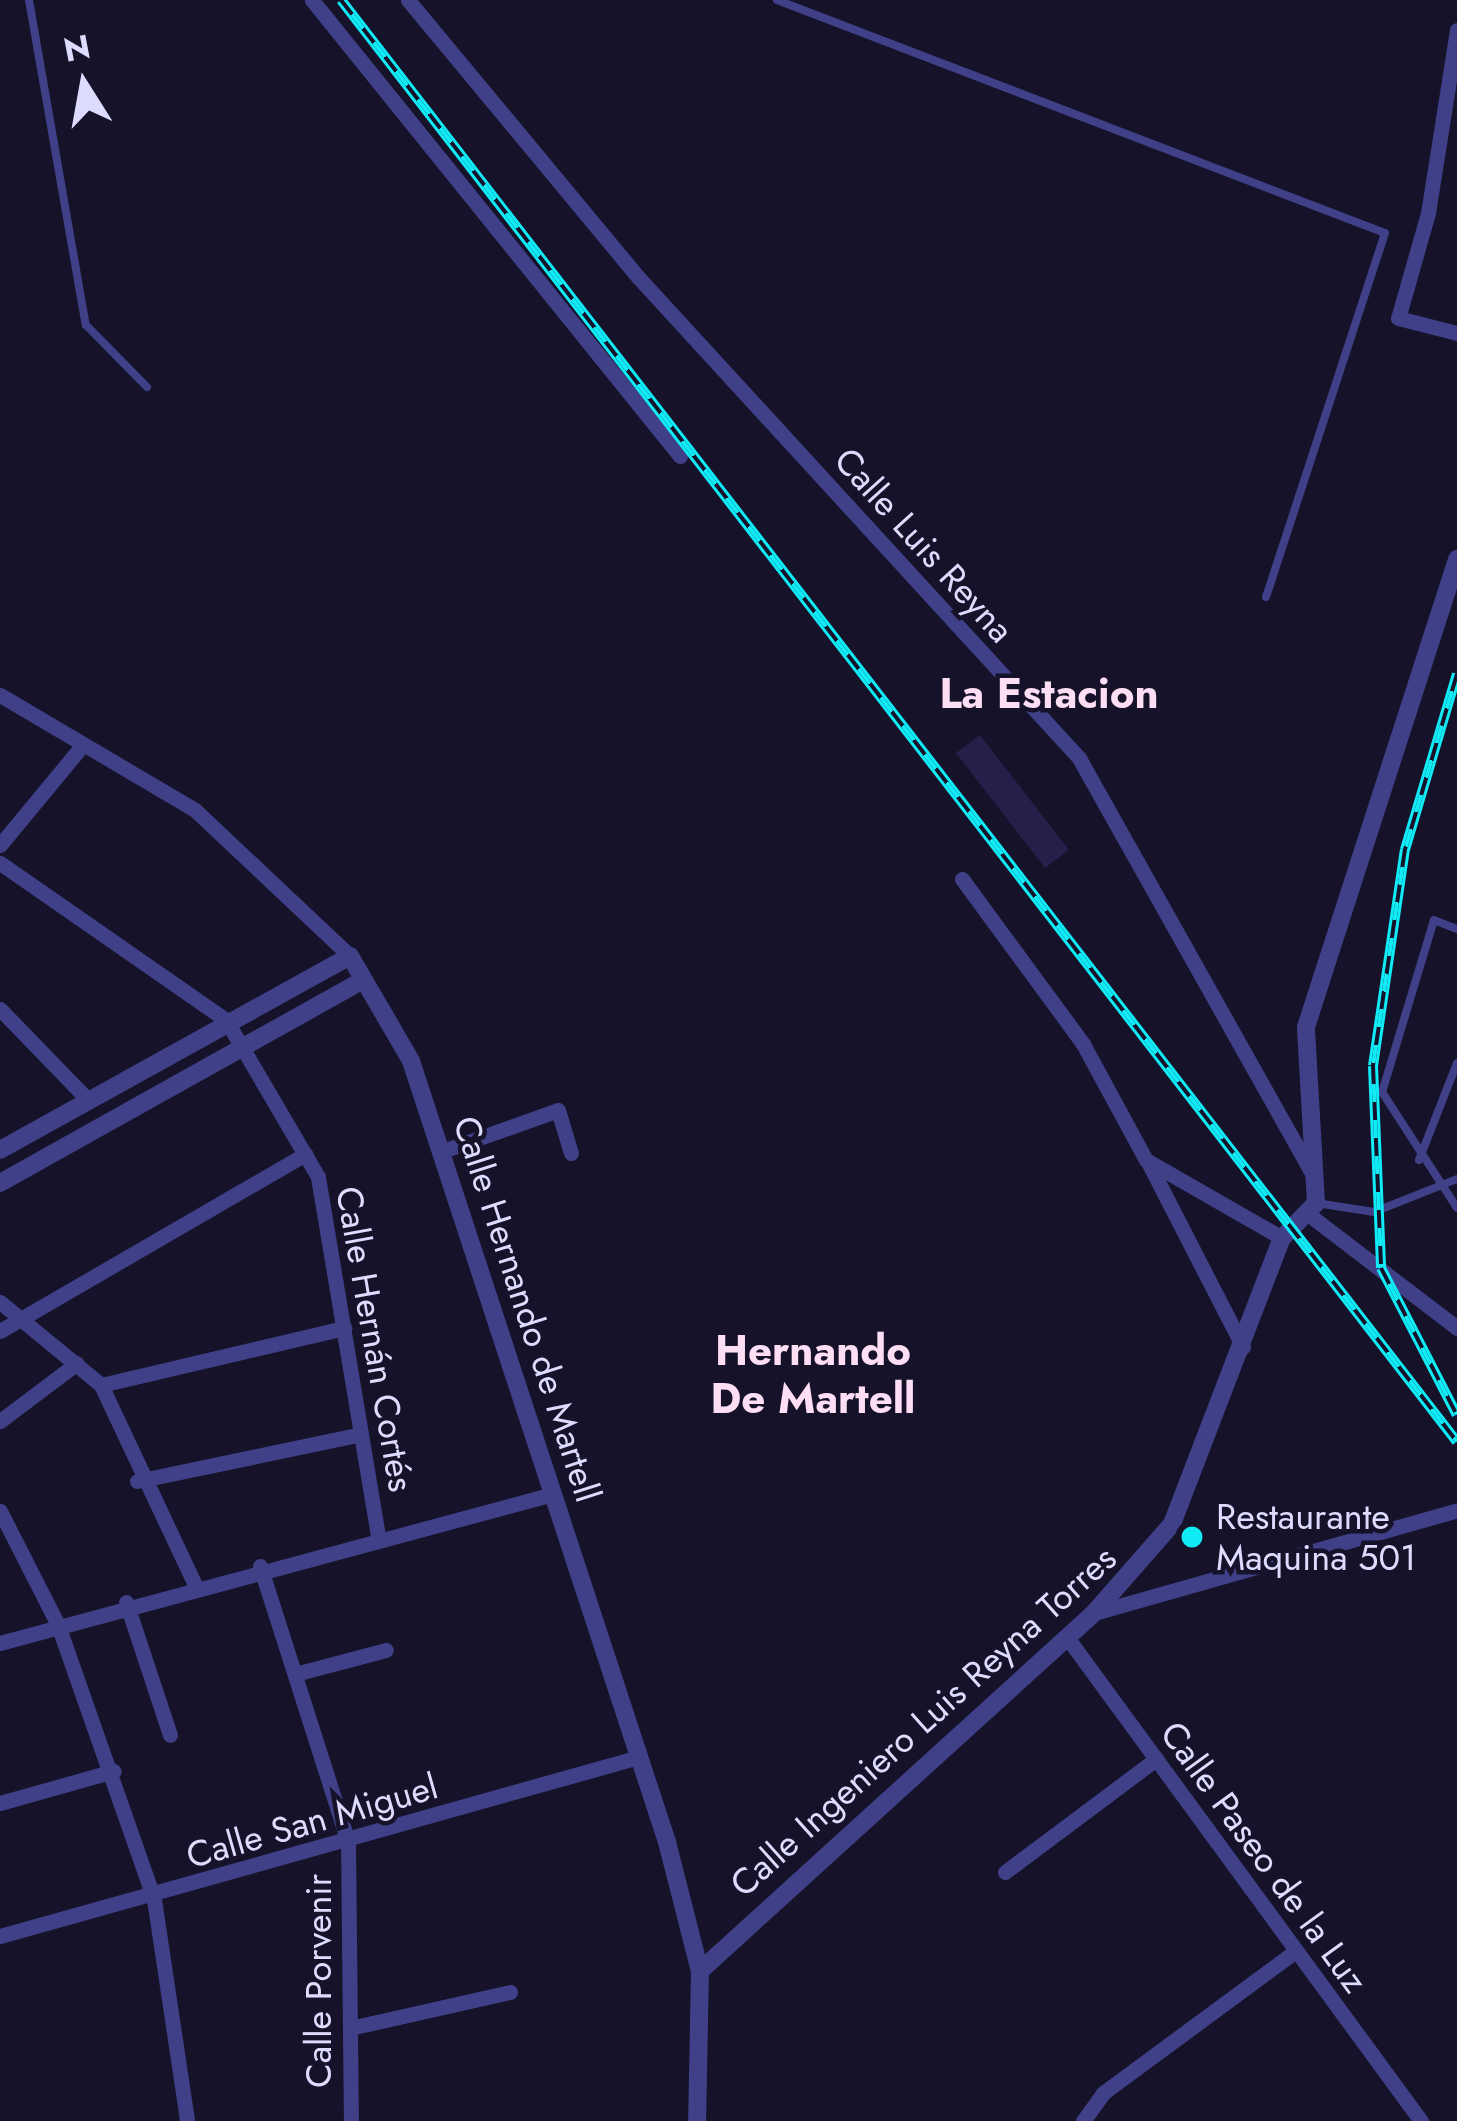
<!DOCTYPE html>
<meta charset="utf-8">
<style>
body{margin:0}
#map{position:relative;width:1457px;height:2121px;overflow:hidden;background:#15122a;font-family:Jost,sans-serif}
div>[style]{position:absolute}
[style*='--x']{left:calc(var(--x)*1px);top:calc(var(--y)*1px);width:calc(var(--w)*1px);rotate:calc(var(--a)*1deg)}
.building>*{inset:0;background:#251f4a}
.service>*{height:8px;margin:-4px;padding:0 4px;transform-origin:4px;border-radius:4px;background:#3f4087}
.minor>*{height:15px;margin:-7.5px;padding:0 7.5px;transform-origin:7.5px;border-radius:7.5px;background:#3f4087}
.tertiary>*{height:18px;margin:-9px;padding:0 9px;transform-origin:9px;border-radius:9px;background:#3f4087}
.rail>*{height:10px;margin-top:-5px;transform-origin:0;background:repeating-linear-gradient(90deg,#15122a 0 18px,#10ebf6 0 36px);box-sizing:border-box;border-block:3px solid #10ebf6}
.dots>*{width:33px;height:33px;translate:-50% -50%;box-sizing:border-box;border:6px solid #15122a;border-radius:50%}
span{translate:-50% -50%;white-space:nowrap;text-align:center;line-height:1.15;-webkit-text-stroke:9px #15122a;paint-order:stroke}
.street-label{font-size:36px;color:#dedcfe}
.poi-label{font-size:36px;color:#dedcfe}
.left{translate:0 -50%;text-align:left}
.quarter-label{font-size:42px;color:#fedef4;font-weight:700}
.north{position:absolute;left:24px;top:24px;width:120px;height:120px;-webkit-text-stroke:9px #15122a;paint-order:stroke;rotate:349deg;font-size:33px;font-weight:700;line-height:48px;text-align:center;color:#dedcfe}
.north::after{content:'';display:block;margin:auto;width:42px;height:54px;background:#dedcfe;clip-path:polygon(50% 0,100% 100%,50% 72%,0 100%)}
</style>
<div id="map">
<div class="building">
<i style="clip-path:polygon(980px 735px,1069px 850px,1045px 868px,956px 753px)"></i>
</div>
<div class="service">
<i style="--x:29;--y:0;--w:330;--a:80.1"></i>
<i style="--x:86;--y:325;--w:87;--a:45.5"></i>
<i style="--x:777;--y:0;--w:651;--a:20.97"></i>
<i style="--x:1385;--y:233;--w:383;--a:108.1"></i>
<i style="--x:1457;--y:929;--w:25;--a:-159"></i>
<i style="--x:1434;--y:920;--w:180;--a:106.8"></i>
<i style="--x:1382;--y:1092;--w:138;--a:57.1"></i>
<i style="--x:1419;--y:1160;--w:104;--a:-68.6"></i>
<i style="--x:1316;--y:1203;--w:59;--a:8.8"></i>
<i style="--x:1374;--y:1212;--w:89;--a:-21.7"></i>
</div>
<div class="minor">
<i style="--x:312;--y:0;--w:586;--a:51.1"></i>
<i style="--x:408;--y:0;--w:360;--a:50.3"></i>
<i style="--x:638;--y:277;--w:653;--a:47.48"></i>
<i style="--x:1079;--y:758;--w:478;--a:60.7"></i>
<i style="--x:1457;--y:30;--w:185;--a:99"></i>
<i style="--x:1428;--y:213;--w:109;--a:105.9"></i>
<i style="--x:1398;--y:318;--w:61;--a:14.3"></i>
<i style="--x:0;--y:695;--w:226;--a:30.5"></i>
<i style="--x:195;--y:810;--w:213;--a:43.3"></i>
<i style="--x:0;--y:845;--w:127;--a:-50.4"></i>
<i style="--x:0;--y:863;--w:275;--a:34.8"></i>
<i style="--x:226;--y:1020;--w:182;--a:59.6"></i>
<i style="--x:318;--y:1177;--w:365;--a:80.5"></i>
<i style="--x:962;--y:879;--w:205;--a:53.7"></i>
<i style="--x:1083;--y:1044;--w:132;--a:61.5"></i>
<i style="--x:1146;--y:1160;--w:157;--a:29.8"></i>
<i style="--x:0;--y:1009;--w:128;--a:45.9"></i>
<i style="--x:440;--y:1152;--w:125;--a:-19.6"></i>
<i style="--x:558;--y:1110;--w:45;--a:73.2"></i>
<i style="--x:1148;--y:1162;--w:208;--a:62.8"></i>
<i style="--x:1308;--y:1214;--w:188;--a:37.4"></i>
<i style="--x:0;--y:1302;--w:131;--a:39.4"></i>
<i style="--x:101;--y:1385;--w:219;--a:64.8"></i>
<i style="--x:0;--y:1331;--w:353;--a:-30.1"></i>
<i style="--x:101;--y:1385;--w:250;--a:-13.2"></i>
<i style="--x:0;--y:1421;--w:96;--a:-37"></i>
<i style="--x:137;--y:1481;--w:229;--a:-11.8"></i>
<i style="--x:0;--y:1511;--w:128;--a:63"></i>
<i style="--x:58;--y:1625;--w:290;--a:70.7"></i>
<i style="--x:154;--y:1899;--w:224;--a:81.5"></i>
<i style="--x:260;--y:1566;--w:290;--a:72.3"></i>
<i style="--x:348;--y:1842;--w:279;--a:89.4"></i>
<i style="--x:126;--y:1602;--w:140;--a:71.7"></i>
<i style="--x:1094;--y:1613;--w:377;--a:-15.8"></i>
<i style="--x:1066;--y:1636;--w:601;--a:53.8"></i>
<i style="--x:0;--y:1643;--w:573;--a:-15.08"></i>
<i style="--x:295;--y:1674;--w:94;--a:-14.8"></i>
<i style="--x:0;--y:1803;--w:118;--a:-15.7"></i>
<i style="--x:1005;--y:1872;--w:189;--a:-36.8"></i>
<i style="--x:0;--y:1936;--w:664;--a:-15.65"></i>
<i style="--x:350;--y:2028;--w:164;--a:-12.7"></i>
<i style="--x:1083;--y:2121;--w:34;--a:-54"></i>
<i style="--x:1103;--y:2093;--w:237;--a:-36.4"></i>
</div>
<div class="tertiary">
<i style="--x:0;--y:1150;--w:400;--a:-29"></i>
<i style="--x:350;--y:956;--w:121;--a:59.8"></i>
<i style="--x:411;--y:1061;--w:822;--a:71.85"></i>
<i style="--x:667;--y:1842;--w:133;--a:75.7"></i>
<i style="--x:700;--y:1971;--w:150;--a:91.1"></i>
<i style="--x:0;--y:1183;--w:412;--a:-29.2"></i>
<i style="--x:700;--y:1971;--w:532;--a:-42.26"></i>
<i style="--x:1094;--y:1613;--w:118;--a:-48.8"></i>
<i style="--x:1172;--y:1524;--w:306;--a:-69"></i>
<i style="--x:1282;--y:1238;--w:49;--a:-45.8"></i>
<i style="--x:1316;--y:1203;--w:176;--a:-93.3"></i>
<i style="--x:1306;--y:1027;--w:492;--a:-72.1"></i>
</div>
<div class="rail">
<i style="--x:341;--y:0;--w:1823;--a:52.26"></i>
<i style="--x:1457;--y:674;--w:183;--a:106.5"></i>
<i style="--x:1405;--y:849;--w:219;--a:98.4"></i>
<i style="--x:1373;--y:1066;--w:202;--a:87.7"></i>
<i style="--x:1381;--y:1268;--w:165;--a:62.7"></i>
</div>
<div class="dots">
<i style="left:1192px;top:1537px;background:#10ebf6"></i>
</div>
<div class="street-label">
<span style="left:924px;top:545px;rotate:48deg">Calle Luis Reyna</span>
<span style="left:527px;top:1309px;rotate:72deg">Calle Hernando de Martell</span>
<span style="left:375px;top:1339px;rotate:80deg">Calle Hernán Cortés</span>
<span style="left:923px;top:1721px;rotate:-42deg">Calle Ingeniero Luis Reyna Torres</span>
<span style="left:312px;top:1821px;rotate:-16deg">Calle San Miguel</span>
<span style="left:1264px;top:1857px;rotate:54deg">Calle Paseo de la Luz</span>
<span style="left:319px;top:1981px;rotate:-90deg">Calle Porvenir</span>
</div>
<div class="poi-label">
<span class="left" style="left:1216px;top:1537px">Restaurante<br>Maquina 501</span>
</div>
<div class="quarter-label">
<span style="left:1049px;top:694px">La Estacion</span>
<span style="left:813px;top:1375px">Hernando<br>De Martell</span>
</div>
<div class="north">N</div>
</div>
